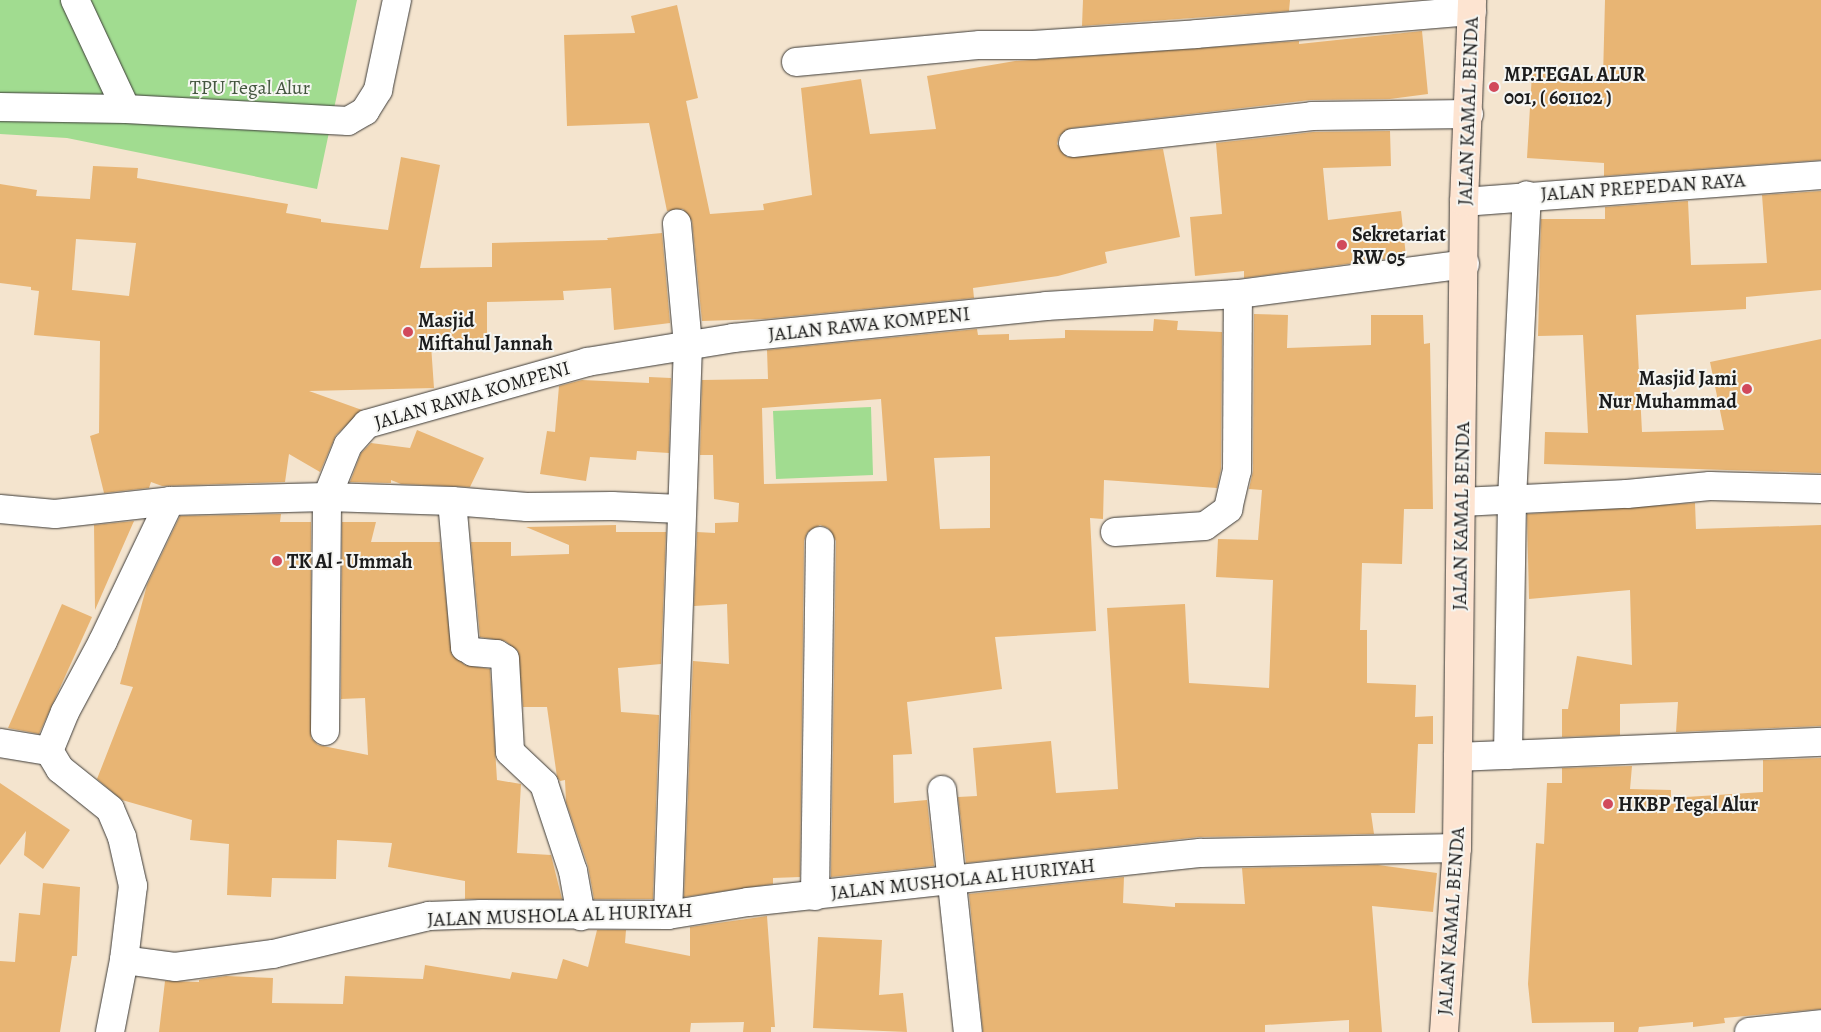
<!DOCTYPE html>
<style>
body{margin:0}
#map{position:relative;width:1821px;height:1032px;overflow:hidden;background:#f4e4ce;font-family:Alegreya,serif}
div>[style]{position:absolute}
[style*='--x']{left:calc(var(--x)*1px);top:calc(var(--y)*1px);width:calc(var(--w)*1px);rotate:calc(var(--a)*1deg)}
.green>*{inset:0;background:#a1dc90}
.building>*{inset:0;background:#e8b574}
.roads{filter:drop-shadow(0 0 1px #3c3a37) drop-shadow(0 0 1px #3c3a37)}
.minor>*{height:28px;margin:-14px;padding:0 14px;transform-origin:14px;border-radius:14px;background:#fff}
.tertiary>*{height:28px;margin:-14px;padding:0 14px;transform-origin:14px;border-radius:14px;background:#fff}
.secondary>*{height:28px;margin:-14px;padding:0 14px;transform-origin:14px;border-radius:14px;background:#fde4d1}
.dots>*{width:14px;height:14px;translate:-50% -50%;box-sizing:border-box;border:2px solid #f6f6f2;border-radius:50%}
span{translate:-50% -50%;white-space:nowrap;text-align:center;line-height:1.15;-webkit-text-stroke:4px #f6f6f2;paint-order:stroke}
.poi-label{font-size:20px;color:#1c1c1c;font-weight:700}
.left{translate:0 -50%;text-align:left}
.right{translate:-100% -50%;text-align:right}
.park-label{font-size:20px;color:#44563f}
.street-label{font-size:20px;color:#1c1c1c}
</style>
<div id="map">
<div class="green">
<i style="clip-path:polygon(0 0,357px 0,317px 189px,67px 138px,0 134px)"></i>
<i style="clip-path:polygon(871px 407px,873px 475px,776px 479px,773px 411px)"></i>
</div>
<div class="building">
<i style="clip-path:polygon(1083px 0,1290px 0,1289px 11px,1082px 26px)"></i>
<i style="clip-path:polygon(1605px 0,1821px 0,1821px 160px,1604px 176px,1604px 163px,1527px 158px,1532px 73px,1603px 77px)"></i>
<i style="clip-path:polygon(677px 5px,698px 98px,686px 101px,710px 214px,764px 210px,763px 204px,812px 195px,801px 88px,861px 79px,870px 134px,936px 129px,927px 76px,1015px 61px,1299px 41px,1299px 44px,1422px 31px,1428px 94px,1390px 99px,1310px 100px,1071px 128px,1059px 136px,1057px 144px,1067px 157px,1163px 149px,1180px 237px,1105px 252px,1107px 263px,1058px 276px,973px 288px,974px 298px,765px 319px,702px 321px,692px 221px,683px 209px,667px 211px,649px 123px,567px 126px,564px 35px,635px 33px,631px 16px)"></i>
<i style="clip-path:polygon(1390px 131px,1391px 166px,1323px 168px,1328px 220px,1401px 211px,1406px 256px,1244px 278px,1244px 271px,1195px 276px,1190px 217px,1222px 214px,1216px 143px,1313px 132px)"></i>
<i style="clip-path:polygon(evenodd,401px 157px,440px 165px,420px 268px,492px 267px,492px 243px,608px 240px,607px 238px,662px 233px,670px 323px,614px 330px,611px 288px,563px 291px,564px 300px,487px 302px,487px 340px,431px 345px,434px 388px,309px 391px,362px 410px,336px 435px,320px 472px,289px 454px,285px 482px,162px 486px,151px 482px,149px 488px,104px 493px,90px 436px,99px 433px,100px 341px,34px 335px,39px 291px,31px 290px,31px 287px,0 283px,0 184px,37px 190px,36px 196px,90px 199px,93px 166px,138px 168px,137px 178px,288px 204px,286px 213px,321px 219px,321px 222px,388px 230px,401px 157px,76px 239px,136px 243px,129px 296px,72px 290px,76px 239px)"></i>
<i style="clip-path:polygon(1821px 191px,1821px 290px,1746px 297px,1746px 309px,1636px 315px,1642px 432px,1724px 430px,1710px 362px,1821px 339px,1821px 473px,1544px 464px,1545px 432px,1588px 433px,1583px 335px,1538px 336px,1541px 219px,1605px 219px,1605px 207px,1688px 201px,1691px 265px,1767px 263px,1762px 195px)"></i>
<i style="clip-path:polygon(1254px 314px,1288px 315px,1287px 348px,1371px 345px,1371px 315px,1423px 315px,1424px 344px,1430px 343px,1433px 509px,1404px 509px,1402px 564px,1362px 563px,1360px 630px,1367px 630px,1367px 683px,1416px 685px,1415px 717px,1433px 716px,1433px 744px,1418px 744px,1415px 813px,1371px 813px,1374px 834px,1199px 837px,966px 863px,958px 797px,977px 796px,973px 748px,1051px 741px,1056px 793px,1118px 789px,1107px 608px,1185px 604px,1189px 683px,1269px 688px,1273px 580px,1216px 577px,1218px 539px,1258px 540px,1262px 490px,1249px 489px,1253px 471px)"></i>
<i style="clip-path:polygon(evenodd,1154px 319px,1178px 321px,1177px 330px,1222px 332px,1221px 469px,1217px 488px,1104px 480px,1103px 519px,1090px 518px,1096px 631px,995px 637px,1002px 689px,907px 702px,912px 754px,893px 755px,894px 803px,927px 800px,934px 866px,831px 877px,836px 541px,828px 528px,820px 525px,807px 533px,804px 541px,800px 877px,773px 878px,773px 884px,684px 897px,693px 661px,729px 664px,727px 604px,694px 606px,697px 532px,715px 533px,715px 523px,738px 522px,739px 503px,714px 499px,713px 455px,700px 455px,702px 380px,768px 379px,767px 350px,977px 329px,978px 335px,1009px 334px,1009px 340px,1065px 338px,1065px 330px,1153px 331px,1154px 319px,881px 399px,887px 481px,764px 484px,762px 408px,881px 399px,1154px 319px,990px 456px,990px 528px,940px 529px,934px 458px,990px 456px)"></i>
<i style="clip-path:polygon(649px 377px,671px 378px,669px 453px,637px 451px,636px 460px,590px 457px,586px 481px,540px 474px,547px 431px,555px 432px,559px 386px,582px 380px,649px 383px)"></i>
<i style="clip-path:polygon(417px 430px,484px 458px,470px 487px,401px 484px,391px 480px,391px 483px,350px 482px,361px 453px,371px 443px,410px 448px)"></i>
<i style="clip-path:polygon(1695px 503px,1696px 529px,1821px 525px,1821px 726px,1676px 732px,1678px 702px,1620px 704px,1620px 735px,1562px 737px,1562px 709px,1568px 709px,1577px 656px,1632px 665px,1630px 590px,1529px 599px,1527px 514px)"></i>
<i style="clip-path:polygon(281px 514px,280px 522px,311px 522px,311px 738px,318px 745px,368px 755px,365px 698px,341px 699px,342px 522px,376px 522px,371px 542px,440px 542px,452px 655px,465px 665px,490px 669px,497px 780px,521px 784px,517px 853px,551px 855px,562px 899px,465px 899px,465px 881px,388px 867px,392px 843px,337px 840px,336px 879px,272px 878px,271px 897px,227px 895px,229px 844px,190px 840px,192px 820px,122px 800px,97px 779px,133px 687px,120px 684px,147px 585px,180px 516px)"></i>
<i style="clip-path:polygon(134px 521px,119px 555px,95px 610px,94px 525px)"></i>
<i style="clip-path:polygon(616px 525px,616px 532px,666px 532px,661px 664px,618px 668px,621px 712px,659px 715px,653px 899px,594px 899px,588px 866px,566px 802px,565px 780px,560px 781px,557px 777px,547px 707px,523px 707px,518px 651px,505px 641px,480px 637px,471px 542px,511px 542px,511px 556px,569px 554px,569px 545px,526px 527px)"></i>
<i style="clip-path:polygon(62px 604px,92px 617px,39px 734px,8px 728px)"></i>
<i style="clip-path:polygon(1821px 758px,1821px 1009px,1724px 1018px,1725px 1023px,1693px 1027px,1693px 1022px,1639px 1027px,1638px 1032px,1614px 1032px,1614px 1022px,1532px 1023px,1528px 984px,1536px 843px,1544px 844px,1547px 783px,1562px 783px,1562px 768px,1632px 766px,1630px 789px,1671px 790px,1671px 798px,1763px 792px,1763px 760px)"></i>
<i style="clip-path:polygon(0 783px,70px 830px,43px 869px,24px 855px,26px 831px,0 865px)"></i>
<i style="clip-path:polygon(1378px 865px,1437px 873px,1433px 912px,1372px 906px,1382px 1032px,1349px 1032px,1349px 1020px,1265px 1025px,1265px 1032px,983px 1032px,969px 894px,1124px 877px,1123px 903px,1175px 907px,1175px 903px,1245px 904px,1242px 868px)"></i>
<i style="clip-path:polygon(43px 883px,80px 887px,77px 956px,72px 956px,60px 1032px,0 1032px,0 961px,15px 962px,19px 913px,40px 915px)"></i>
<i style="clip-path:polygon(767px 916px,775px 1027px,771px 1027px,771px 1032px,743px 1032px,744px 1022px,691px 1023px,690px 1032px,159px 1032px,165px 981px,199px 982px,199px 980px,226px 976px,273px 978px,272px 1003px,343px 1004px,345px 976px,423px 979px,425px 965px,510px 979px,512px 972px,557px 979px,563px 959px,588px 967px,597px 930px,626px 930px,625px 943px,690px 956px,690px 927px)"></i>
<i style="clip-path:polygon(818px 937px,882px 940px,879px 995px,903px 993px,907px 1032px,813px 1028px)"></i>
</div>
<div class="roads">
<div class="minor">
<i style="--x:75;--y:0;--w:120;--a:64.9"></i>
<i style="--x:796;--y:62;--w:185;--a:-5.3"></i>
<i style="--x:980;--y:45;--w:53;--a:0"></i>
<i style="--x:1033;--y:45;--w:164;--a:-3.8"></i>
<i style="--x:1197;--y:34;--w:276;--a:-4.8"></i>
<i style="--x:0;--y:107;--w:126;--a:0.9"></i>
<i style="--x:126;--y:109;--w:222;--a:3.1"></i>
<i style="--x:348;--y:121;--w:20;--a:-30"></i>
<i style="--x:365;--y:111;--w:25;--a:-58"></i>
<i style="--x:378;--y:90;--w:92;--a:-78.1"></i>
<i style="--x:1073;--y:143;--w:241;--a:-6.4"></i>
<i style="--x:1312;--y:116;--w:157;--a:-0.7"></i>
<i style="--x:452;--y:501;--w:147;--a:84.9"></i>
<i style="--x:465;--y:647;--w:9;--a:32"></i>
<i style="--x:473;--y:652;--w:24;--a:5"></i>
<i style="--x:497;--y:654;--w:9;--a:32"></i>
<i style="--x:505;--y:659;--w:93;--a:86.9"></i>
<i style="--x:510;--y:752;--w:47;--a:43.3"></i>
<i style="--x:544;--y:784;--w:92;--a:71.6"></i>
<i style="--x:573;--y:871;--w:46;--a:79.9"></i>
<i style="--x:1461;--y:502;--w:166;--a:-2.8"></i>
<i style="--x:1627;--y:494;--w:83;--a:-5.5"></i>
<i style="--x:1710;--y:486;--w:111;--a:1.5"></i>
<i style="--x:0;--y:509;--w:55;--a:5.2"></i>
<i style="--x:55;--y:514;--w:116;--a:-6.4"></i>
<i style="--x:170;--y:501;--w:157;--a:-1.5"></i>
<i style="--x:327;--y:497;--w:125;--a:1.8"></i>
<i style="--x:452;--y:501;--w:75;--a:4.6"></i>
<i style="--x:527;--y:507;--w:85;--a:-0.7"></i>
<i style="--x:612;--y:506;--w:69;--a:2.5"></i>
<i style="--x:1115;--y:532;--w:90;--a:-3.8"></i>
<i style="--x:1205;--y:526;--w:29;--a:-36"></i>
<i style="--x:1228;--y:509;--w:39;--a:-77"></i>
<i style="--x:1237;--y:471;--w:177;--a:-89.7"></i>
<i style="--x:325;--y:731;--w:234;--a:-89.5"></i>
<i style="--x:327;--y:497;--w:56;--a:-68"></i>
<i style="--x:348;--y:445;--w:28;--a:-48"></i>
<i style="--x:367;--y:424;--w:229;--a:-15.7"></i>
<i style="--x:587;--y:362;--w:148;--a:-9.3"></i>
<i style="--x:733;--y:338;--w:315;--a:-5.8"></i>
<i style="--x:1046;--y:306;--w:192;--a:-3.6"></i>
<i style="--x:1238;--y:294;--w:229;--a:-7.5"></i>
<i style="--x:0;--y:743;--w:50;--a:9.3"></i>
<i style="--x:1508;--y:755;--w:256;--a:-89.1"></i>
<i style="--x:1512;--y:499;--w:304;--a:-87.2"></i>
<i style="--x:1458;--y:757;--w:363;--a:-2.4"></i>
<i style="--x:942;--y:790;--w:243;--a:83.9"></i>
<i style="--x:815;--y:896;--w:355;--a:-89.2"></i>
<i style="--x:668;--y:915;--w:570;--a:-87.99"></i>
<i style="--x:688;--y:345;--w:122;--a:-95.2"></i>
<i style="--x:124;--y:960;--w:51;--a:7.8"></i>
<i style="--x:175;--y:967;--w:99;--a:-7.6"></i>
<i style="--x:273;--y:954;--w:161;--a:-13.7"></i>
<i style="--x:429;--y:916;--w:52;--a:-2.2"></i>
<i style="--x:481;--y:914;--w:187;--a:0.3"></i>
<i style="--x:668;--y:915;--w:81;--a:-9.2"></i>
<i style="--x:748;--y:902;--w:456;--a:-6.2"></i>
<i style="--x:1201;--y:853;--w:256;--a:-1.1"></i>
<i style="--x:110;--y:1032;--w:73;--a:-79"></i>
<i style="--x:124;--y:960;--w:75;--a:-83.1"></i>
<i style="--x:133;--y:886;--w:50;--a:-102.7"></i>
<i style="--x:122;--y:837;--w:30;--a:-113"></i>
<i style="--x:110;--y:809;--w:64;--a:-141.3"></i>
<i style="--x:60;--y:769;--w:21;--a:-121"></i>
<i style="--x:49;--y:751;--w:42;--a:-67.7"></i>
<i style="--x:65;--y:712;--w:81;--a:-61.8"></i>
<i style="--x:103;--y:641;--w:155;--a:-64.4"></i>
<i style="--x:1749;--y:1032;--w:72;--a:-6.3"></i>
</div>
<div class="tertiary">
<i style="--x:1464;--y:202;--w:358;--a:-4.3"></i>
</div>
<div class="secondary">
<i style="--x:1444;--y:1032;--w:184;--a:-86"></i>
<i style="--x:1457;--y:848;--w:646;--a:-89.38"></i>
<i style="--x:1464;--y:202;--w:202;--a:-87.7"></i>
</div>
</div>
<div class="dots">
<i style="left:1494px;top:87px;background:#d1495b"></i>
<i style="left:1342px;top:245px;background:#d1495b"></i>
<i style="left:408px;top:332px;background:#d1495b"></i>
<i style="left:1747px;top:389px;background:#d1495b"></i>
<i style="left:277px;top:561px;background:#d1495b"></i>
<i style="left:1608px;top:804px;background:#d1495b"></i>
</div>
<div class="poi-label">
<span class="left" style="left:1504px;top:86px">MP.TEGAL ALUR<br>001, ( 601102 )</span>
<span class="left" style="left:1352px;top:246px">Sekretariat<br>RW 05</span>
<span class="left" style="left:418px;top:332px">Masjid<br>Miftahul Jannah</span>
<span class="right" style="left:1737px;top:390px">Masjid Jami<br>Nur Muhammad</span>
<span class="left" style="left:287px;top:561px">TK Al - Ummah</span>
<span class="left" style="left:1618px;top:804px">HKBP Tegal Alur</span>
</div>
<div class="park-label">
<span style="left:250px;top:87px">TPU Tegal Alur</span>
</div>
<div class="street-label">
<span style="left:1468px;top:111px;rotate:-88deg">JALAN KAMAL BENDA</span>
<span style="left:1643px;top:187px;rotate:-4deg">JALAN PREPEDAN RAYA</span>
<span style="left:869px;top:324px;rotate:-6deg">JALAN RAWA KOMPENI</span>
<span style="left:472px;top:395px;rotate:-16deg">JALAN RAWA KOMPENI</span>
<span style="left:1461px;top:516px;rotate:-89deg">JALAN KAMAL BENDA</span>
<span style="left:963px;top:879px;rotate:-6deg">JALAN MUSHOLA AL HURIYAH</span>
<span style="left:560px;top:915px;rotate:-2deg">JALAN MUSHOLA AL HURIYAH</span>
<span style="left:1451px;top:921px;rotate:-86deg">JALAN KAMAL BENDA</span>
</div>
</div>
